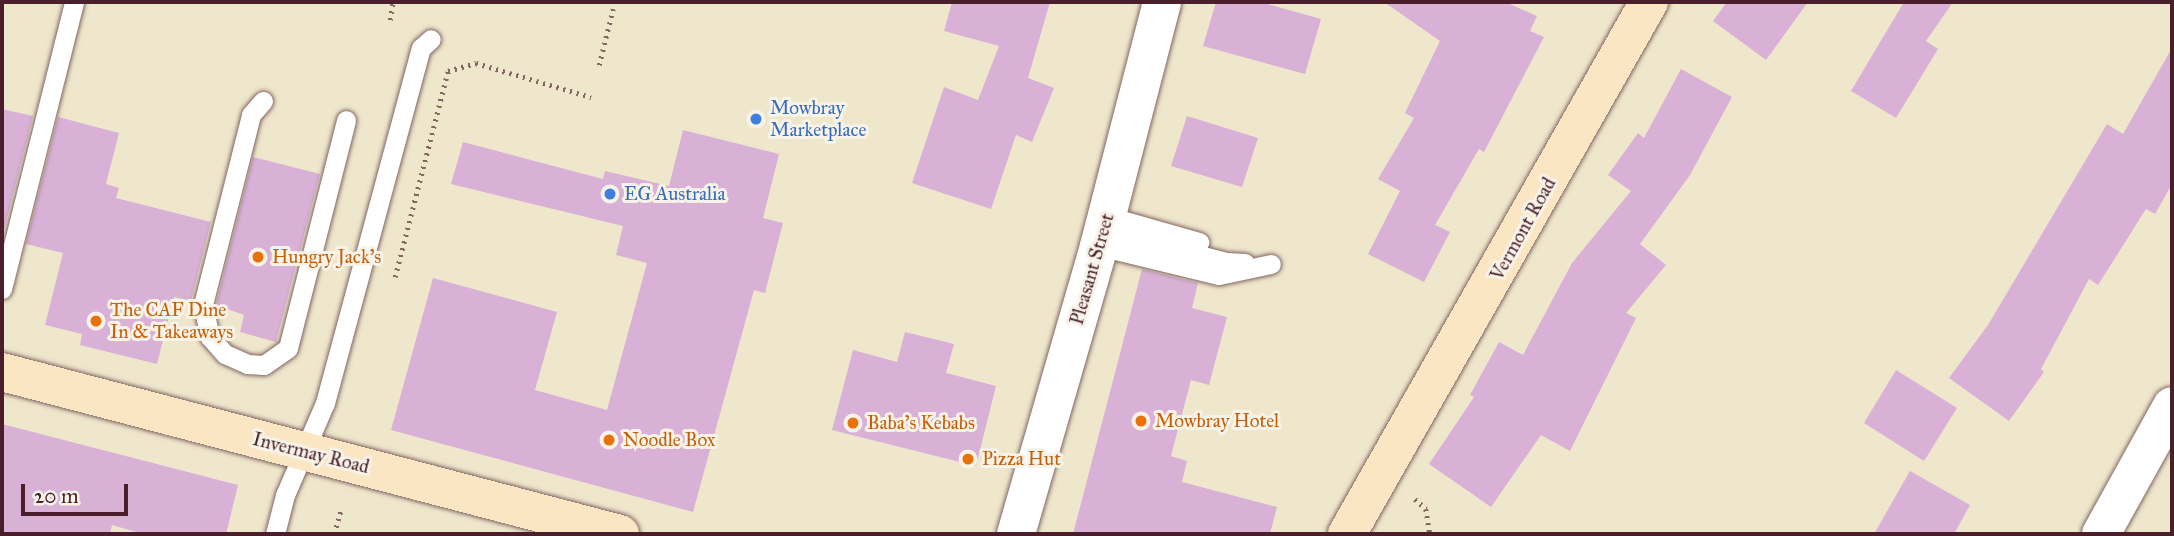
<!DOCTYPE html>
<style>
body{margin:0}
#map{position:relative;width:2174px;height:536px;overflow:hidden;background:#eee7cc;font-family:"IM FELL Great Primer",serif}
div>[style]{position:absolute}
[style*='--x']{left:calc(var(--x)*1px);top:calc(var(--y)*1px);width:calc(var(--w)*1px);rotate:calc(var(--a)*1deg)}
.building>*{inset:0;background:#d9b1d7}
.path>*{height:4.5px;margin-top:-2.25px;transform-origin:0;background:repeating-linear-gradient(90deg,#836563 0 2px,transparent 0 7px)}
.roads{filter:drop-shadow(0 0 2px #836563) drop-shadow(0 0 2px #836563)}
.lane>*{height:19px;margin:-9.5px;padding:0 9.5px;transform-origin:9.5px;border-radius:9.5px;background:#fff}
.street>*{height:38px;margin:-19px;padding:0 19px;transform-origin:19px;border-radius:19px;background:#fff}
.secondary>*{height:38px;margin:-19px;padding:0 19px;transform-origin:19px;border-radius:19px;background:#fbe6c4}
.dots>*{width:19px;height:19px;translate:-50% -50%;box-sizing:border-box;border:4px solid #f7f3e8;border-radius:50%}
span{translate:-50% -50%;white-space:nowrap;text-align:center;line-height:1.15;-webkit-text-stroke:6px #f7f3e8;paint-order:stroke}
.shop-label{font-size:19px;color:#366cbe}
.left{translate:0 -50%;text-align:left}
.street-label{font-size:19px;color:#4a1f2b}
.food-label{font-size:19px;color:#c56008}
.frame{position:absolute;inset:0;border:4px solid #4a1f2b;pointer-events:none}
.scale{position:absolute;left:21px;top:484px;width:107px;height:32px;box-sizing:border-box;border:4px solid #4a1f2b;border-top:0;padding-left:9px;font-size:21px;line-height:24px;white-space:nowrap;color:#4a1f2b;-webkit-text-stroke:5px #f7f3e8;paint-order:stroke}
</style>
<div id="map">
<div class="building">
<i style="clip-path:polygon(952px 2px,1050px 2px,1028px 78px,1054px 88px,1032px 142px,1016px 135px,991px 209px,912px 183px,944px 87px,978px 100px,999px 46px,944px 31px)"></i>
<i style="clip-path:polygon(1216px 2px,1260px 2px,1321px 19px,1305px 74px,1203px 46px)"></i>
<i style="clip-path:polygon(1384px 2px,1505px 2px,1537px 16px,1530px 31px,1544px 37px,1484px 152px,1479px 149px,1435px 225px,1450px 232px,1424px 282px,1368px 254px,1400px 191px,1378px 179px,1414px 118px,1405px 113px,1440px 41px)"></i>
<i style="clip-path:polygon(1727px 2px,1808px 2px,1766px 60px,1713px 21px)"></i>
<i style="clip-path:polygon(1904px 2px,1953px 2px,1926px 41px,1938px 49px,1896px 118px,1851px 91px)"></i>
<i style="clip-path:polygon(2172px 48px,2172px 184px,2155px 214px,2146px 209px,2098px 285px,2089px 279px,2041px 369px,2044px 372px,2009px 421px,1949px 378px,1988px 325px,2107px 124px,2123px 134px)"></i>
<i style="clip-path:polygon(1681px 69px,1732px 97px,1690px 175px,1640px 244px,1666px 265px,1626px 313px,1636px 318px,1570px 451px,1541px 435px,1491px 507px,1429px 464px,1474px 397px,1470px 395px,1499px 342px,1523px 355px,1572px 263px,1631px 191px,1608px 175px,1638px 133px,1644px 138px)"></i>
<i style="clip-path:polygon(2px 109px,33px 116px,2px 238px)"></i>
<i style="clip-path:polygon(1187px 116px,1258px 138px,1242px 187px,1171px 166px)"></i>
<i style="clip-path:polygon(58px 117px,119px 133px,106px 184px,119px 188px,116px 198px,211px 222px,191px 301px,174px 297px,157px 364px,80px 345px,82px 334px,45px 325px,63px 253px,26px 244px)"></i>
<i style="clip-path:polygon(683px 130px,779px 154px,763px 218px,783px 223px,765px 293px,754px 290px,693px 512px,391px 430px,433px 278px,557px 312px,535px 390px,607px 410px,647px 263px,616px 255px,623px 226px,451px 184px,463px 142px,603px 179px,605px 171px,669px 186px)"></i>
<i style="clip-path:polygon(253px 157px,320px 174px,276px 342px,240px 332px,244px 315px,216px 305px)"></i>
<i style="clip-path:polygon(1142px 269px,1198px 283px,1192px 308px,1227px 317px,1209px 385px,1191px 380px,1171px 456px,1187px 461px,1182px 482px,1277px 507px,1270px 534px,1073px 534px)"></i>
<i style="clip-path:polygon(905px 332px,954px 344px,946px 373px,996px 386px,976px 466px,832px 430px,853px 350px,897px 362px)"></i>
<i style="clip-path:polygon(1896px 370px,1957px 408px,1924px 461px,1864px 423px)"></i>
<i style="clip-path:polygon(2px 424px,238px 485px,226px 534px,143px 534px,112px 525px,110px 534px,2px 534px)"></i>
<i style="clip-path:polygon(1910px 471px,1970px 505px,1954px 534px,1874px 534px)"></i>
</div>
<div class="path">
<i style="--x:390;--y:20;--w:18;--a:-81"></i>
<i style="--x:599;--y:65;--w:58;--a:-76"></i>
<i style="--x:395;--y:277;--w:213;--a:-75.6"></i>
<i style="--x:448;--y:71;--w:29;--a:-16"></i>
<i style="--x:476;--y:63;--w:120;--a:16.5"></i>
<i style="--x:1415;--y:499;--w:15;--a:42"></i>
<i style="--x:1426;--y:509;--w:25;--a:81"></i>
<i style="--x:334;--y:534;--w:26;--a:-74"></i>
</div>
<div class="roads">
<div class="lane">
<i style="--x:263;--y:101;--w:18;--a:131"></i>
<i style="--x:251;--y:115;--w:196;--a:104.2"></i>
<i style="--x:203;--y:305;--w:33;--a:78"></i>
<i style="--x:210;--y:337;--w:23;--a:49"></i>
<i style="--x:225;--y:354;--w:24;--a:24"></i>
<i style="--x:247;--y:364;--w:17;--a:3"></i>
<i style="--x:264;--y:365;--w:29;--a:-35"></i>
<i style="--x:288;--y:348;--w:235;--a:-75.7"></i>
<i style="--x:1107;--y:216;--w:96;--a:15.8"></i>
<i style="--x:1103;--y:230;--w:127;--a:14.6"></i>
<i style="--x:1226;--y:262;--w:19;--a:3"></i>
<i style="--x:1099;--y:246;--w:123;--a:13.6"></i>
<i style="--x:1219;--y:275;--w:53;--a:-11.9"></i>
<i style="--x:2;--y:289;--w:296;--a:-75.9"></i>
<i style="--x:275;--y:534;--w:40;--a:-75.6"></i>
<i style="--x:285;--y:495;--w:100;--a:-66.5"></i>
<i style="--x:325;--y:403;--w:368;--a:-74.9"></i>
<i style="--x:421;--y:48;--w:13;--a:-42"></i>
</div>
<div class="street">
<i style="--x:1016;--y:534;--w:300;--a:-73.9"></i>
<i style="--x:1099;--y:246;--w:252;--a:-75.5"></i>
<i style="--x:2101;--y:534;--w:146;--a:-61"></i>
</div>
<div class="secondary">
<i style="--x:2;--y:372;--w:639;--a:14.69"></i>
<i style="--x:1347;--y:534;--w:612;--a:-60.42"></i>
</div>
</div>
<div class="dots">
<i style="left:756px;top:119px;background:#3f7fe0"></i>
<i style="left:610px;top:194px;background:#3f7fe0"></i>
<i style="left:258px;top:257px;background:#e8710a"></i>
<i style="left:96px;top:321px;background:#e8710a"></i>
<i style="left:1141px;top:421px;background:#e8710a"></i>
<i style="left:853px;top:423px;background:#e8710a"></i>
<i style="left:609px;top:440px;background:#e8710a"></i>
<i style="left:968px;top:459px;background:#e8710a"></i>
</div>
<div class="shop-label">
<span class="left" style="left:770px;top:119px">Mowbray<br>Marketplace</span>
<span class="left" style="left:624px;top:194px">EG Australia</span>
</div>
<div class="street-label">
<span style="left:1523px;top:229px;rotate:-61deg">Vermont Road</span>
<span style="left:1092px;top:269px;rotate:-74deg">Pleasant Street</span>
<span style="left:311px;top:453px;rotate:14deg">Invermay Road</span>
</div>
<div class="food-label">
<span class="left" style="left:272px;top:257px">Hungry Jack's</span>
<span class="left" style="left:110px;top:321px">The CAF Dine<br>In &amp; Takeaways</span>
<span class="left" style="left:1155px;top:421px">Mowbray Hotel</span>
<span class="left" style="left:867px;top:423px">Baba's Kebabs</span>
<span class="left" style="left:623px;top:440px">Noodle Box</span>
<span class="left" style="left:982px;top:459px">Pizza Hut</span>
</div>
<div class="frame"></div>
<div class="scale">20 m</div>
</div>
